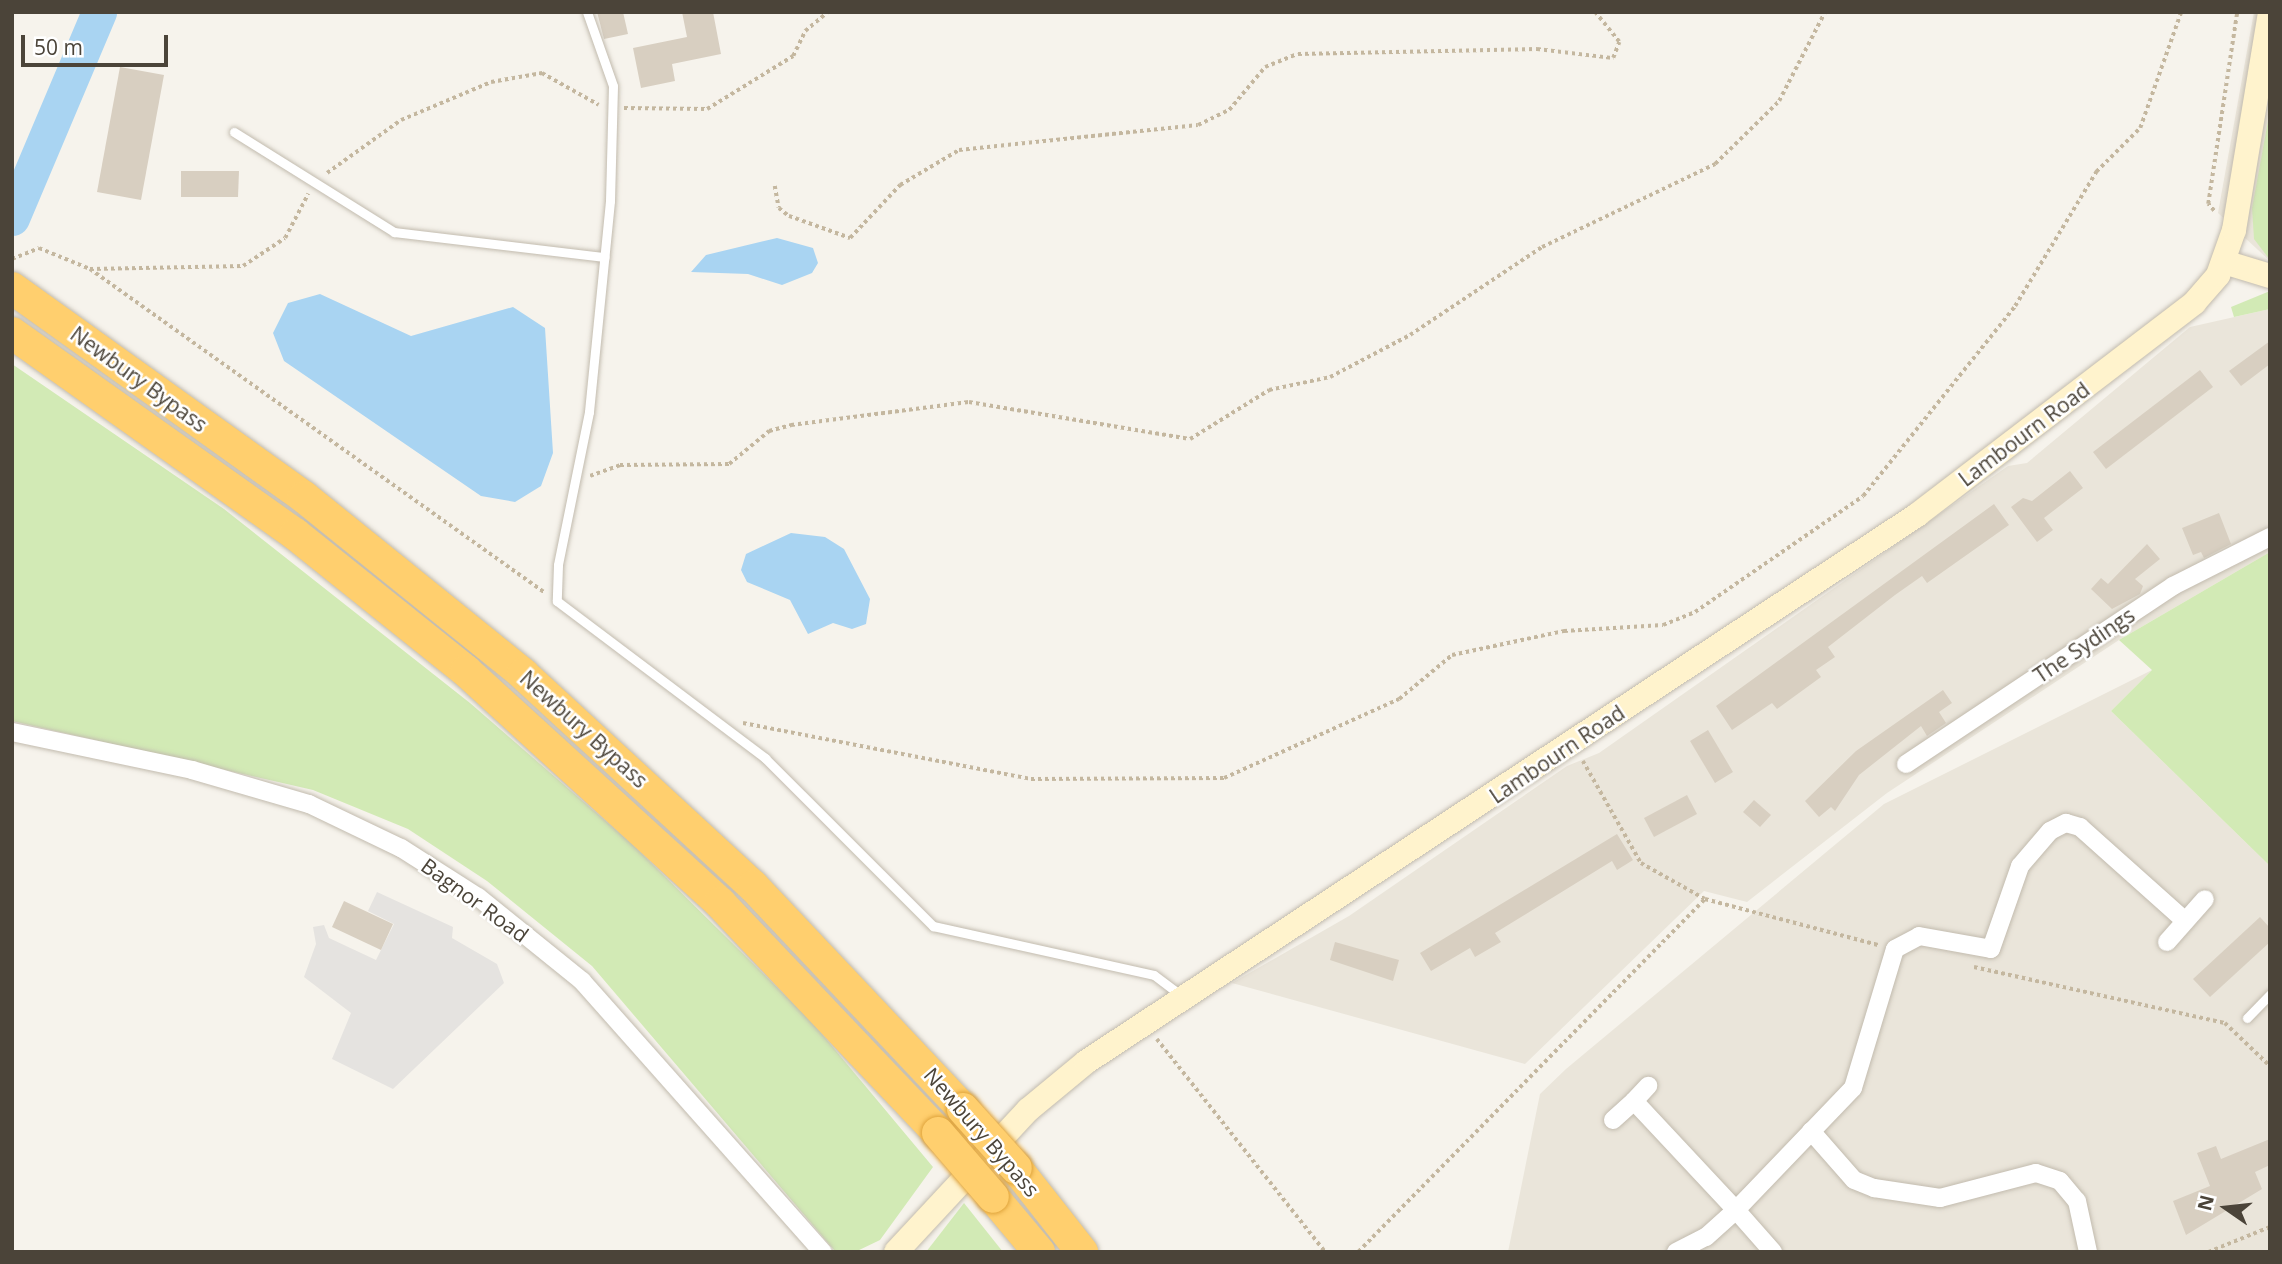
<!DOCTYPE html>
<style>
body{margin:0}
#map{position:relative;width:2282px;height:1264px;overflow:hidden;background:#f6f3ec;font-family:"Open Sans",sans-serif}
div>[style]{position:absolute}
[style*='--x']{left:calc(var(--x)*1px);top:calc(var(--y)*1px);width:calc(var(--w)*1px);rotate:calc(var(--a)*1deg)}
.residential>*{inset:0;background:#eae5da}
.green>*{inset:0;background:#d2eab5}
.parking>*{inset:0;background:#e5e3e0}
.water>*{inset:0;background:#a9d4f2}
.river>*{height:35px;margin:-17.5px;padding:0 17.5px;transform-origin:17.5px;border-radius:17.5px;background:#a9d4f2}
.building>*{inset:0;background:#d8cfc1}
.path>*{height:3.5px;margin-top:-1.75px;transform-origin:0;background:repeating-linear-gradient(90deg,#c4b79f 0 3.5px,transparent 0 7px)}
.roads{filter:drop-shadow(0 0 2px #c2bbae) drop-shadow(0 0 2px #c2bbae)}
.lane>*{height:9px;margin:-4.5px;padding:0 4.5px;transform-origin:4.5px;border-radius:4.5px;background:#fff}
.street>*{height:18px;margin:-9px;padding:0 9px;transform-origin:9px;border-radius:9px;background:#fff}
.secondary>*{height:24px;margin:-12px;padding:0 12px;transform-origin:12px;border-radius:12px;background:#fff3cd}
.highway>*{height:32px;margin:-16px;padding:0 16px;transform-origin:16px;border-radius:16px;background:#ffcf6e}
.bridges{filter:drop-shadow(0 0 2px #e0a43c) drop-shadow(0 0 2px #e0a43c)}
.highway-bridge>*{height:32px;margin:-16px;padding:0 16px;transform-origin:16px;border-radius:16px;background:#ffcf6e}
span{translate:-50% -50%;white-space:nowrap;text-align:center;line-height:1.15;-webkit-text-stroke:5px #fff;paint-order:stroke}
.street-label{font-size:21px;color:#4b4439}
.frame{position:absolute;inset:0;border:14px solid #4b4439;pointer-events:none}
.north{position:absolute;left:2191px;top:1173px;width:70px;height:70px;-webkit-text-stroke:5px #fff;paint-order:stroke;rotate:284deg;font-size:19px;font-weight:700;line-height:28px;text-align:center;color:#4b4439}
.north::after{content:'';display:block;margin:auto;width:24px;height:32px;background:#4b4439;clip-path:polygon(50% 0,100% 100%,50% 72%,0 100%)}
.scale{position:absolute;left:21px;top:35px;width:147px;height:32px;box-sizing:border-box;border:4px solid #4b4439;border-top:0;padding-left:9px;font-size:21px;line-height:24px;white-space:nowrap;color:#4b4439;-webkit-text-stroke:5px #fff;paint-order:stroke}
</style>
<div id="map">
<div class="residential">
<i style="clip-path:polygon(2254px 12px,2270px 12px,2270px 261px,2218px 213px)"></i>
<i style="clip-path:polygon(2270px 309px,2270px 552px,2119px 640px,1887px 793px,1747px 902px,1704px 891px,1525px 1064px,1232px 983px,1349px 916px,1567px 766px,1599px 753px,2008px 466px,2027px 463px,2190px 327px)"></i>
<i style="clip-path:polygon(2152px 670px,2111px 711px,2270px 866px,2270px 1252px,1508px 1252px,1540px 1094px,1566px 1069px,1884px 804px)"></i>
</div>
<div class="green">
<i style="clip-path:polygon(2270px 110px,2270px 260px,2254px 239px,2252px 208px)"></i>
<i style="clip-path:polygon(2270px 291px,2270px 309px,2234px 317px,2231px 307px)"></i>
<i style="clip-path:polygon(12px 364px,224px 509px,470px 703px,632px 844px,811px 1021px,933px 1167px,880px 1240px,855px 1252px,834px 1250px,592px 966px,487px 881px,408px 829px,313px 790px,12px 721px)"></i>
<i style="clip-path:polygon(2270px 552px,2270px 866px,2111px 711px,2152px 670px,2119px 640px)"></i>
<i style="clip-path:polygon(964px 1203px,1003px 1252px,926px 1252px)"></i>
</div>
<div class="parking">
<i style="clip-path:polygon(377px 892px,453px 927px,452px 938px,497px 964px,504px 983px,393px 1089px,332px 1059px,351px 1013px,304px 977px,316px 944px,313px 927px,324px 925px,329px 938px,376px 960px,394px 924px,368px 911px)"></i>
</div>
<div class="water">
<i style="clip-path:polygon(777px 238px,813px 248px,818px 263px,812px 273px,782px 285px,748px 274px,691px 272px,706px 255px)"></i>
<i style="clip-path:polygon(320px 294px,411px 336px,513px 307px,545px 328px,553px 453px,541px 486px,515px 502px,481px 496px,284px 361px,273px 333px,288px 303px)"></i>
<i style="clip-path:polygon(791px 533px,825px 537px,844px 549px,870px 599px,866px 624px,852px 629px,833px 623px,808px 634px,790px 600px,747px 582px,741px 570px,746px 554px)"></i>
</div>
<div class="river">
<i style="--x:12;--y:218;--w:224;--a:-67.1"></i>
</div>
<div class="building">
<i style="clip-path:polygon(597px 12px,623px 12px,628px 34px,604px 39px)"></i>
<i style="clip-path:polygon(682px 12px,713px 12px,721px 54px,672px 64px,675px 81px,641px 88px,633px 48px,687px 37px)"></i>
<i style="clip-path:polygon(120px 67px,164px 75px,141px 200px,97px 192px)"></i>
<i style="clip-path:polygon(181px 171px,239px 171px,238px 197px,181px 197px)"></i>
<i style="clip-path:polygon(2270px 341px,2270px 364px,2241px 386px,2229px 371px)"></i>
<i style="clip-path:polygon(2200px 370px,2213px 387px,2106px 469px,2093px 452px)"></i>
<i style="clip-path:polygon(2070px 471px,2083px 488px,2044px 518px,2053px 530px,2037px 542px,2011px 507px,2023px 498px,2032px 501px)"></i>
<i style="clip-path:polygon(1994px 504px,2009px 525px,1927px 583px,1922px 576px,1895px 595px,1828px 647px,1835px 657px,1816px 670px,1821px 677px,1777px 709px,1772px 703px,1732px 730px,1716px 706px)"></i>
<i style="clip-path:polygon(2219px 513px,2231px 544px,2204px 558px,2201px 552px,2193px 555px,2182px 528px)"></i>
<i style="clip-path:polygon(2147px 544px,2160px 559px,2135px 579px,2143px 586px,2140px 594px,2112px 609px,2091px 589px,2101px 578px,2108px 584px)"></i>
<i style="clip-path:polygon(1943px 690px,1952px 703px,1939px 712px,1946px 723px,1927px 736px,1921px 726px,1859px 775px,1835px 811px,1831px 807px,1819px 817px,1805px 801px,1856px 751px)"></i>
<i style="clip-path:polygon(1708px 730px,1733px 772px,1715px 783px,1690px 741px)"></i>
<i style="clip-path:polygon(1687px 795px,1697px 814px,1654px 837px,1644px 818px)"></i>
<i style="clip-path:polygon(1754px 800px,1771px 815px,1760px 827px,1743px 812px)"></i>
<i style="clip-path:polygon(1617px 834px,1633px 860px,1617px 870px,1612px 861px,1495px 933px,1501px 942px,1475px 957px,1470px 948px,1431px 971px,1420px 953px)"></i>
<i style="clip-path:polygon(344px 901px,393px 924px,381px 950px,332px 927px)"></i>
<i style="clip-path:polygon(2260px 917px,2270px 928px,2270px 942px,2210px 997px,2193px 979px)"></i>
<i style="clip-path:polygon(1335px 942px,1399px 960px,1393px 981px,1330px 960px)"></i>
<i style="clip-path:polygon(2270px 1139px,2270px 1165px,2255px 1172px,2262px 1189px,2186px 1235px,2173px 1201px,2210px 1186px,2197px 1153px,2216px 1146px,2221px 1159px)"></i>
</div>
<div class="path">
<i style="--x:624;--y:108;--w:83;--a:0.7"></i>
<i style="--x:707;--y:109;--w:101;--a:-31.6"></i>
<i style="--x:793;--y:56;--w:28;--a:-64"></i>
<i style="--x:805;--y:31;--w:30;--a:-40"></i>
<i style="--x:327;--y:173;--w:91;--a:-35.6"></i>
<i style="--x:401;--y:120;--w:98;--a:-22.9"></i>
<i style="--x:491;--y:82;--w:52;--a:-10"></i>
<i style="--x:542;--y:73;--w:65;--a:29.3"></i>
<i style="--x:775;--y:186;--w:22;--a:80"></i>
<i style="--x:779;--y:208;--w:13;--a:39"></i>
<i style="--x:789;--y:216;--w:65;--a:19.8"></i>
<i style="--x:850;--y:238;--w:73;--a:-46.7"></i>
<i style="--x:900;--y:185;--w:69;--a:-30.7"></i>
<i style="--x:959;--y:150;--w:240;--a:-6"></i>
<i style="--x:1198;--y:125;--w:34;--a:-26"></i>
<i style="--x:1229;--y:110;--w:56;--a:-50.1"></i>
<i style="--x:1265;--y:67;--w:35;--a:-22"></i>
<i style="--x:1298;--y:54;--w:239;--a:-1.2"></i>
<i style="--x:1537;--y:49;--w:77;--a:6.8"></i>
<i style="--x:1613;--y:58;--w:17;--a:-69"></i>
<i style="--x:1619;--y:42;--w:38;--a:-129"></i>
<i style="--x:2214;--y:211;--w:9;--a:-131"></i>
<i style="--x:2208;--y:204;--w:194;--a:-81.4"></i>
<i style="--x:12;--y:259;--w:29;--a:-22"></i>
<i style="--x:39;--y:248;--w:55;--a:22.4"></i>
<i style="--x:90;--y:269;--w:557;--a:35.43"></i>
<i style="--x:90;--y:269;--w:153;--a:-1.1"></i>
<i style="--x:243;--y:266;--w:50;--a:-33.7"></i>
<i style="--x:285;--y:238;--w:50;--a:-62.4"></i>
<i style="--x:590;--y:476;--w:32;--a:-20"></i>
<i style="--x:620;--y:465;--w:109;--a:-0.5"></i>
<i style="--x:729;--y:464;--w:52;--a:-39.5"></i>
<i style="--x:769;--y:431;--w:23;--a:-15"></i>
<i style="--x:791;--y:425;--w:179;--a:-7.4"></i>
<i style="--x:969;--y:402;--w:224;--a:9.5"></i>
<i style="--x:1190;--y:439;--w:93;--a:-31.8"></i>
<i style="--x:1269;--y:390;--w:62;--a:-12"></i>
<i style="--x:1330;--y:377;--w:90;--a:-27.7"></i>
<i style="--x:1410;--y:335;--w:159;--a:-33.7"></i>
<i style="--x:1542;--y:247;--w:192;--a:-25.6"></i>
<i style="--x:1715;--y:164;--w:90;--a:-44.5"></i>
<i style="--x:1779;--y:101;--w:100;--a:-62.7"></i>
<i style="--x:743;--y:723;--w:293;--a:11"></i>
<i style="--x:1031;--y:779;--w:193;--a:-0.3"></i>
<i style="--x:1224;--y:778;--w:192;--a:-24.3"></i>
<i style="--x:1399;--y:699;--w:69;--a:-39.7"></i>
<i style="--x:1452;--y:655;--w:115;--a:-12.1"></i>
<i style="--x:1564;--y:631;--w:99;--a:-3.5"></i>
<i style="--x:1663;--y:625;--w:35;--a:-22"></i>
<i style="--x:1695;--y:612;--w:204;--a:-34.6"></i>
<i style="--x:1863;--y:496;--w:243;--a:-51.3"></i>
<i style="--x:2015;--y:306;--w:157;--a:-58.8"></i>
<i style="--x:2096;--y:172;--w:62;--a:-45"></i>
<i style="--x:2140;--y:128;--w:123;--a:-70.5"></i>
<i style="--x:1583;--y:761;--w:117;--a:60.4"></i>
<i style="--x:1641;--y:863;--w:73;--a:29.4"></i>
<i style="--x:1705;--y:899;--w:179;--a:14.9"></i>
<i style="--x:1974;--y:967;--w:257;--a:12.6"></i>
<i style="--x:2225;--y:1023;--w:62;--a:43.7"></i>
<i style="--x:1157;--y:1039;--w:271;--a:51.7"></i>
<i style="--x:1358;--y:1252;--w:495;--a:-45.5"></i>
<i style="--x:2208;--y:1252;--w:67;--a:-22"></i>
</div>
<div class="roads">
<div class="lane">
<i style="--x:587;--y:12;--w:78;--a:70.6"></i>
<i style="--x:613;--y:86;--w:115;--a:91.5"></i>
<i style="--x:610;--y:201;--w:212;--a:95.7"></i>
<i style="--x:589;--y:412;--w:156;--a:101.5"></i>
<i style="--x:558;--y:565;--w:36;--a:92"></i>
<i style="--x:557;--y:601;--w:261;--a:37"></i>
<i style="--x:765;--y:758;--w:238;--a:45"></i>
<i style="--x:933;--y:926;--w:226;--a:12.5"></i>
<i style="--x:1154;--y:975;--w:35;--a:37"></i>
<i style="--x:234;--y:132;--w:189;--a:32"></i>
<i style="--x:394;--y:232;--w:212;--a:6.8"></i>
<i style="--x:2247;--y:1018;--w:33;--a:-46"></i>
</div>
<div class="street">
<i style="--x:12;--y:732;--w:184;--a:11.9"></i>
<i style="--x:192;--y:770;--w:122;--a:16.2"></i>
<i style="--x:309;--y:804;--w:102;--a:25.6"></i>
<i style="--x:401;--y:848;--w:91;--a:32.5"></i>
<i style="--x:478;--y:897;--w:134;--a:38.9"></i>
<i style="--x:582;--y:981;--w:363;--a:48.4"></i>
<i style="--x:1906;--y:764;--w:321;--a:-33.7"></i>
<i style="--x:2173;--y:586;--w:109;--a:-26.8"></i>
<i style="--x:2167;--y:942;--w:57;--a:-48.5"></i>
<i style="--x:1634;--y:1101;--w:21;--a:-47"></i>
<i style="--x:1613;--y:1120;--w:28;--a:-42"></i>
<i style="--x:1634;--y:1101;--w:149;--a:46.9"></i>
<i style="--x:1736;--y:1210;--w:169;--a:-46.2"></i>
<i style="--x:1853;--y:1088;--w:145;--a:-73.2"></i>
<i style="--x:1895;--y:949;--w:27;--a:-28"></i>
<i style="--x:1919;--y:936;--w:73;--a:10.2"></i>
<i style="--x:1991;--y:949;--w:88;--a:-70.7"></i>
<i style="--x:2020;--y:866;--w:46;--a:-49.4"></i>
<i style="--x:2050;--y:831;--w:18;--a:-27"></i>
<i style="--x:2066;--y:823;--w:15;--a:16"></i>
<i style="--x:2080;--y:827;--w:140;--a:41.8"></i>
<i style="--x:1811;--y:1131;--w:65;--a:48.7"></i>
<i style="--x:1854;--y:1180;--w:22;--a:22"></i>
<i style="--x:1874;--y:1188;--w:67;--a:8.6"></i>
<i style="--x:1940;--y:1198;--w:99;--a:-14.6"></i>
<i style="--x:2036;--y:1173;--w:25;--a:18"></i>
<i style="--x:2060;--y:1181;--w:26;--a:50"></i>
<i style="--x:2077;--y:1201;--w:52;--a:77.8"></i>
<i style="--x:1676;--y:1252;--w:34;--a:-27"></i>
<i style="--x:1706;--y:1237;--w:40;--a:-42"></i>
<i style="--x:1736;--y:1210;--w:56;--a:48.6"></i>
</div>
<div class="secondary">
<i style="--x:2224;--y:262;--w:48;--a:16.9"></i>
<i style="--x:896;--y:1252;--w:194;--a:-47.1"></i>
<i style="--x:1028;--y:1110;--w:75;--a:-39.6"></i>
<i style="--x:1086;--y:1062;--w:995;--a:-33.35"></i>
<i style="--x:1917;--y:515;--w:349;--a:-37.4"></i>
<i style="--x:2194;--y:303;--w:37;--a:-49"></i>
<i style="--x:2218;--y:275;--w:48;--a:-70.4"></i>
<i style="--x:2234;--y:230;--w:221;--a:-80.6"></i>
</div>
<div class="highway">
<i style="--x:12;--y:288;--w:359;--a:35.6"></i>
<i style="--x:304;--y:497;--w:282;--a:38.9"></i>
<i style="--x:523;--y:674;--w:313;--a:42.7"></i>
<i style="--x:753;--y:886;--w:306;--a:46.7"></i>
<i style="--x:12;--y:333;--w:347;--a:35.4"></i>
<i style="--x:295;--y:534;--w:219;--a:38.7"></i>
<i style="--x:466;--y:671;--w:344;--a:42.4"></i>
<i style="--x:720;--y:903;--w:317;--a:46.5"></i>
<i style="--x:1016;--y:1168;--w:107;--a:51.8"></i>
<i style="--x:993;--y:1197;--w:72;--a:50.1"></i>
</div>
</div>
<div class="bridges">
<div class="highway-bridge">
<i style="--x:963;--y:1109;--w:79;--a:48.1"></i>
<i style="--x:938;--y:1133;--w:84;--a:49.3"></i>
</div>
</div>
<div class="street-label">
<span style="left:139px;top:379px;rotate:36deg">Newbury Bypass</span>
<span style="left:2024px;top:434px;rotate:-37deg">Lambourn Road</span>
<span style="left:2084px;top:645px;rotate:-34deg">The Sydings</span>
<span style="left:584px;top:729px;rotate:42deg">Newbury Bypass</span>
<span style="left:1557px;top:754px;rotate:-34deg">Lambourn Road</span>
<span style="left:475px;top:900px;rotate:36deg">Bagnor Road</span>
<span style="left:982px;top:1132px;rotate:49deg">Newbury Bypass</span>
</div>
<div class="frame"></div>
<div class="north">N</div>
<div class="scale">50 m</div>
</div>
